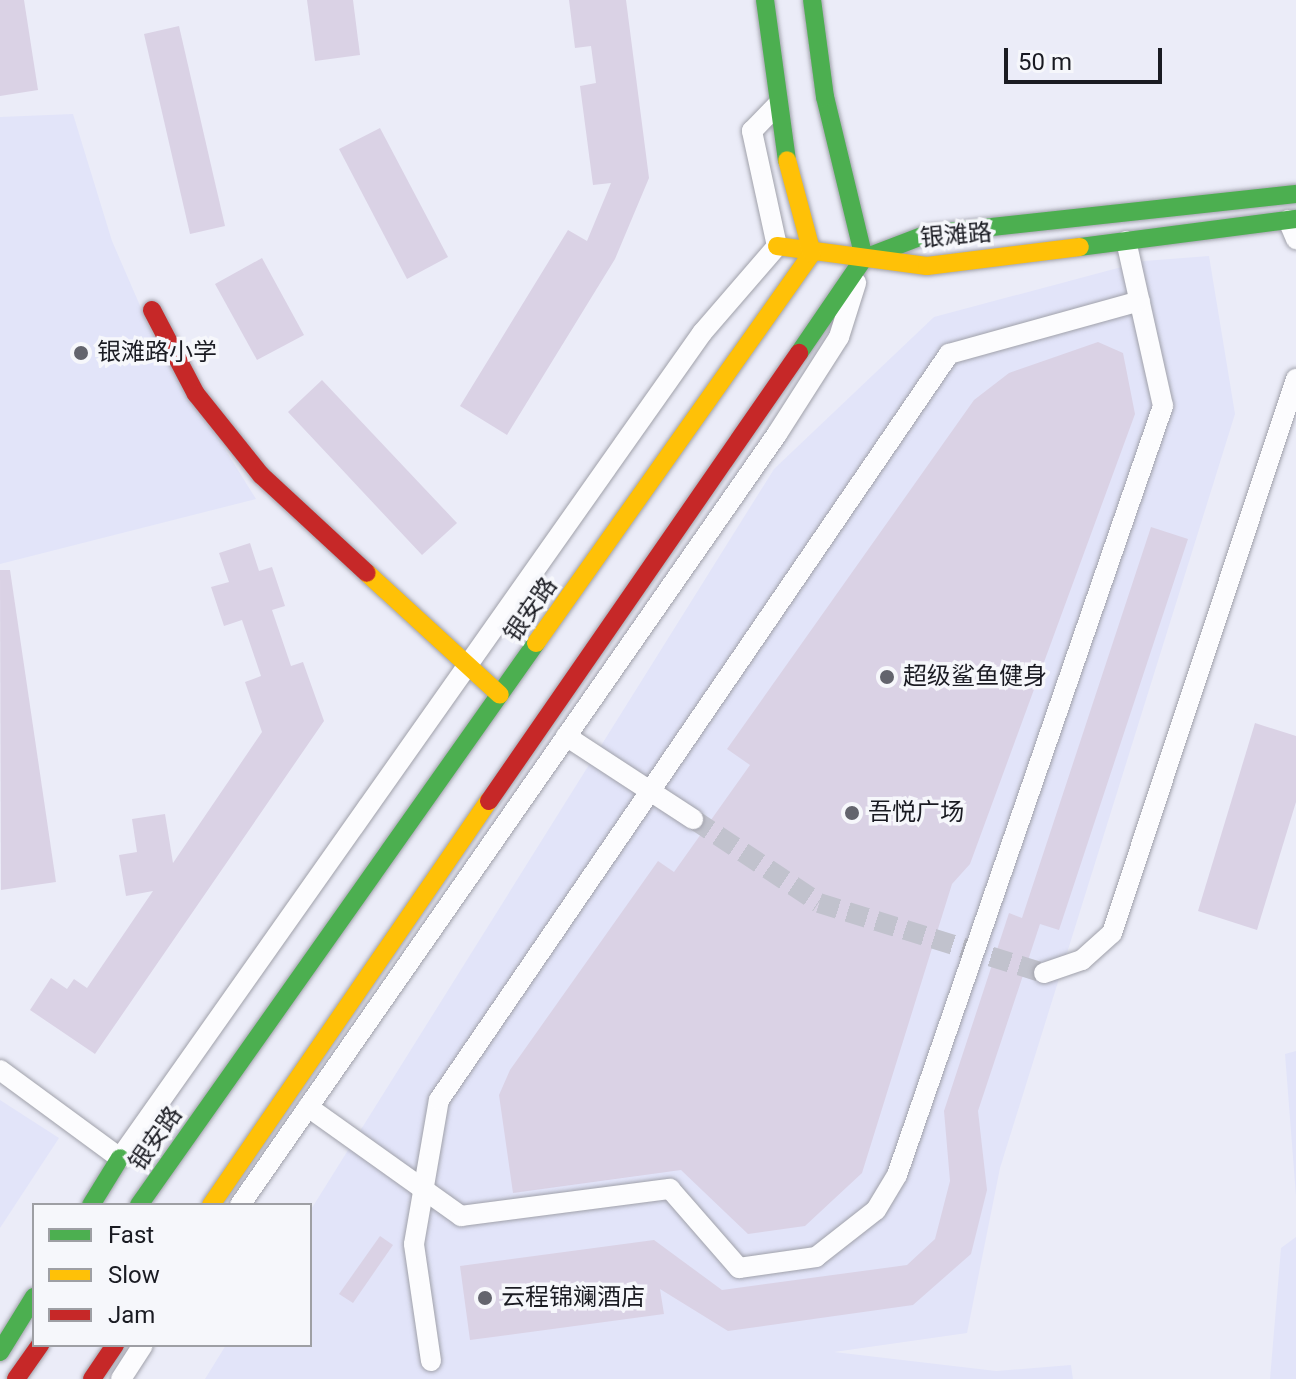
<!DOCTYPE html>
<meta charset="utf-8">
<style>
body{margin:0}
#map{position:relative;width:1296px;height:1379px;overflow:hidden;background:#ebecf8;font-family:Roboto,"Noto Sans SC",sans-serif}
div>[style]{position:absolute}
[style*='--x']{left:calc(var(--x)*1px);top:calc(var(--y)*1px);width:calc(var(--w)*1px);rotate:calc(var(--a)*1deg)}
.built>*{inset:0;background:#e2e4f9}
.building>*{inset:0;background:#dad2e5}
.street-tunnel>*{height:20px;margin-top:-10px;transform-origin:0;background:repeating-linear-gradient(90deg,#c1c2cd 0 20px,transparent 0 30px)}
.roads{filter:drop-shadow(0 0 2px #a0a1aa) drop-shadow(0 0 2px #a0a1aa)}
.street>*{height:20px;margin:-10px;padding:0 10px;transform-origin:10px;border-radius:10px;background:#fcfcfe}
.fast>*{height:18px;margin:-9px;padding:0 9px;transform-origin:9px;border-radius:9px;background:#4caf50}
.slow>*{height:18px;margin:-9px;padding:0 9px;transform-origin:9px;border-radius:9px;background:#ffc107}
.jam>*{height:18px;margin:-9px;padding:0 9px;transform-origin:9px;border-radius:9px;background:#c62828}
.dots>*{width:22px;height:22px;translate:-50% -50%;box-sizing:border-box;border:4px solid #f6f7fb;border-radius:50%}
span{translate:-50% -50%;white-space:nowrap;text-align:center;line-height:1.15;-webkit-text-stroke:7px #f6f7fb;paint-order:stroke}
.street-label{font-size:24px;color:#1a1b22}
.poi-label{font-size:24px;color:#1a1b22}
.left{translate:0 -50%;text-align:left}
.legend{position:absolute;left:32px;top:1203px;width:280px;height:144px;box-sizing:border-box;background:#f6f7fb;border:2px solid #9e9fa4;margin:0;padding:10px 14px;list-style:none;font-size:24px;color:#1a1b22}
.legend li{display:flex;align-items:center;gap:16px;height:40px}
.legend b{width:40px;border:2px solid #9e9fa4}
.scale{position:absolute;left:1004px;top:48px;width:158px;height:36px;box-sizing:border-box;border:4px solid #1a1b22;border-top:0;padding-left:10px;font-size:24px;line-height:28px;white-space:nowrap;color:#1a1b22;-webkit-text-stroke:6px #f6f7fb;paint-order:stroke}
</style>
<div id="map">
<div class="built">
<i style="clip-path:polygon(73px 114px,112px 241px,151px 331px,256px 499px,0 564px,0 117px)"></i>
<i style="clip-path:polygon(1209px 256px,1235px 414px,1000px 1168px,967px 1333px,834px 1352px,996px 1371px,1071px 1365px,1073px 1379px,205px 1379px,226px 1345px,310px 1345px,310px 1211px,774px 469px,934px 317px,1144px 261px)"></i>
<i style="clip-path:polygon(1296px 1051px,1296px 1196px,1285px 1054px)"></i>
<i style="clip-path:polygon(0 1100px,59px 1138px,0 1228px)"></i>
<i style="clip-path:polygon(1296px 1237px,1296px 1379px,1270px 1379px,1281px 1248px)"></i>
</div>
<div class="building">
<i style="clip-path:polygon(0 0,24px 0,38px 90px,0 96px)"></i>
<i style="clip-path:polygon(307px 0,353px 0,360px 55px,315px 61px)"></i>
<i style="clip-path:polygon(569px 0,626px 0,649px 178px,615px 259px,507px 435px,460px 406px,568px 230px,587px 241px,611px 183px,593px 185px,580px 86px,596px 83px,591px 46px,575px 48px)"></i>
<i style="clip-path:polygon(179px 26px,225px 226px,190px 234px,144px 34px)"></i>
<i style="clip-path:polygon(380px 128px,448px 257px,407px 279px,339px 149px)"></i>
<i style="clip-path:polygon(262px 258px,304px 335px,257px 360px,215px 284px)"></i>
<i style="clip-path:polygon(1098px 342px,1123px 353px,1135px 414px,970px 864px,952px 884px,862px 1173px,805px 1226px,748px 1234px,681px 1170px,513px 1193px,499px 1095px,510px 1070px,658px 861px,674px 872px,750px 765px,727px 749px,974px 400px,1009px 373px)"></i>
<i style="clip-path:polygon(322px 380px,457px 523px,422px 555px,288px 412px)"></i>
<i style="clip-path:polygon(1151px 527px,1188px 539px,1059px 930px,1040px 924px,978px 1111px,987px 1190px,971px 1254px,913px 1305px,728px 1331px,660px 1289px,664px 1314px,470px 1340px,460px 1266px,654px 1240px,722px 1290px,907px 1265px,935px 1239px,950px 1181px,944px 1111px,1009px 913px,1022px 918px)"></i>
<i style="clip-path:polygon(250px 543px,259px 571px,272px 567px,285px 606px,272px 610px,291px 666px,303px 662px,324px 721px,95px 1054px,30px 1010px,51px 978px,67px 989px,74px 979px,87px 988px,153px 891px,126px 896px,119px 855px,137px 852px,132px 819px,165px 814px,173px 863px,262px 732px,245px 682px,261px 676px,242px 620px,224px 626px,211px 587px,229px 582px,219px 553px)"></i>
<i style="clip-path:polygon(0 570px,10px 570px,56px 882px,1px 890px)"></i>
<i style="clip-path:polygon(1255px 723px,1296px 736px,1296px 802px,1257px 930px,1198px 911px)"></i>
<i style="clip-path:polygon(380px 1236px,393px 1245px,353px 1303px,339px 1294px)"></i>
</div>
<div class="street-tunnel">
<i style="--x:693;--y:819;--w:151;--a:33.7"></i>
<i style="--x:819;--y:903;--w:236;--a:17.3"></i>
</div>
<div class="roads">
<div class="street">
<i style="--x:1288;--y:220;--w:21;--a:67"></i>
<i style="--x:566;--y:736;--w:152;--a:33.2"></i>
<i style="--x:1044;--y:973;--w:40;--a:-18.9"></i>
<i style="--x:1082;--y:960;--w:40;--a:-42"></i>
<i style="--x:1112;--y:933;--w:584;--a:-71.63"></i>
<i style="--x:0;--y:1070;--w:149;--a:36.3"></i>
<i style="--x:120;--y:1158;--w:1010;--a:-54.8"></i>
<i style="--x:702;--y:333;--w:115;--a:-49.2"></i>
<i style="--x:777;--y:246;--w:118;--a:-102.3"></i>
<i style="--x:752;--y:131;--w:37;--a:-46"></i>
<i style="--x:308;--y:1107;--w:188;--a:35.5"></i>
<i style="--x:461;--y:1216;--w:211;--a:-7.4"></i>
<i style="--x:670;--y:1189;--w:105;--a:48.9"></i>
<i style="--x:739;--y:1268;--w:78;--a:-8.1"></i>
<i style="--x:816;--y:1257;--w:76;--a:-38.1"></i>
<i style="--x:876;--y:1210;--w:41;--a:-59"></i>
<i style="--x:897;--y:1175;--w:814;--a:-70.92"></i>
<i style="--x:1163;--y:406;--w:169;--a:-102.6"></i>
<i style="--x:240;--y:1205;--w:940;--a:-55.14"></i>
<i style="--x:777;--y:434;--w:115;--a:-57.4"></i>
<i style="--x:839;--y:337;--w:57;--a:-72.5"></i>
<i style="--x:431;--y:1361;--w:118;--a:-98.3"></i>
<i style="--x:414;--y:1244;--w:146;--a:-80.2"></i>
<i style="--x:439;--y:1100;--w:904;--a:-55.64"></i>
<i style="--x:949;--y:354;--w:198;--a:-15.5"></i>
<i style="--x:121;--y:1379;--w:40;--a:-57.1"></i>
</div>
<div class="fast">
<i style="--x:765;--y:0;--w:162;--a:82.2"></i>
<i style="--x:1080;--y:247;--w:218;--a:-7.4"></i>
<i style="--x:870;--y:256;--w:61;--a:-21.1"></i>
<i style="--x:927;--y:234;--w:371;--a:-6.2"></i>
<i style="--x:799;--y:353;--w:115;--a:-55.6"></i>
<i style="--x:864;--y:258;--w:166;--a:-103.6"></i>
<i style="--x:825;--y:97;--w:98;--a:-97.6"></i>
<i style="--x:91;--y:1205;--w:55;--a:-58.3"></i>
<i style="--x:139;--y:1205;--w:688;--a:-54.76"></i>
<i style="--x:0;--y:1352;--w:65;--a:-58.3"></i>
</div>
<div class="slow">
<i style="--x:777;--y:246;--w:151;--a:7.6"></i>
<i style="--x:927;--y:266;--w:154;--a:-7.1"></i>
<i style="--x:367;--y:573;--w:180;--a:42.5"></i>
<i style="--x:536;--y:643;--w:478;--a:-54.7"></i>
<i style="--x:812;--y:253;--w:96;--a:-105"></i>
<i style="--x:211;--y:1205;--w:490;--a:-55.5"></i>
</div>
<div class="jam">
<i style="--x:152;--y:310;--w:95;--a:62.4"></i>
<i style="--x:196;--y:394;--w:104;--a:51.3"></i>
<i style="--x:261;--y:475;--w:144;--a:42.8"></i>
<i style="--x:489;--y:801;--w:545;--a:-55.32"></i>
<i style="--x:16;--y:1379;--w:42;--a:-54.8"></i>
<i style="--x:92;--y:1379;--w:41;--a:-55.9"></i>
</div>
</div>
<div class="dots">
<i style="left:81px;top:353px;background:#63646d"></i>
<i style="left:887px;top:677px;background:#63646d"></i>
<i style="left:852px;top:813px;background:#63646d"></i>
<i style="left:485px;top:1298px;background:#63646d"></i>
</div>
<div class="street-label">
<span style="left:956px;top:236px;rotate:-5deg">银滩路</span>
<span style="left:531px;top:610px;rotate:-55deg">银安路</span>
<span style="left:156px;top:1139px;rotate:-55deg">银安路</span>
</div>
<div class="poi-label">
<span class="left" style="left:97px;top:353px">银滩路小学</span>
<span class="left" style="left:903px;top:677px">超级鲨鱼健身</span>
<span class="left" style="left:868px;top:813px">吾悦广场</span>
<span class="left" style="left:501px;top:1298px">云程锦斓酒店</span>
</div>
<ul class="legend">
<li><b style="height:10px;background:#4caf50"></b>Fast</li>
<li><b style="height:10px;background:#ffc107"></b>Slow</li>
<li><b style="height:10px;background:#c62828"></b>Jam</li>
</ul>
<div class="scale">50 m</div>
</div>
